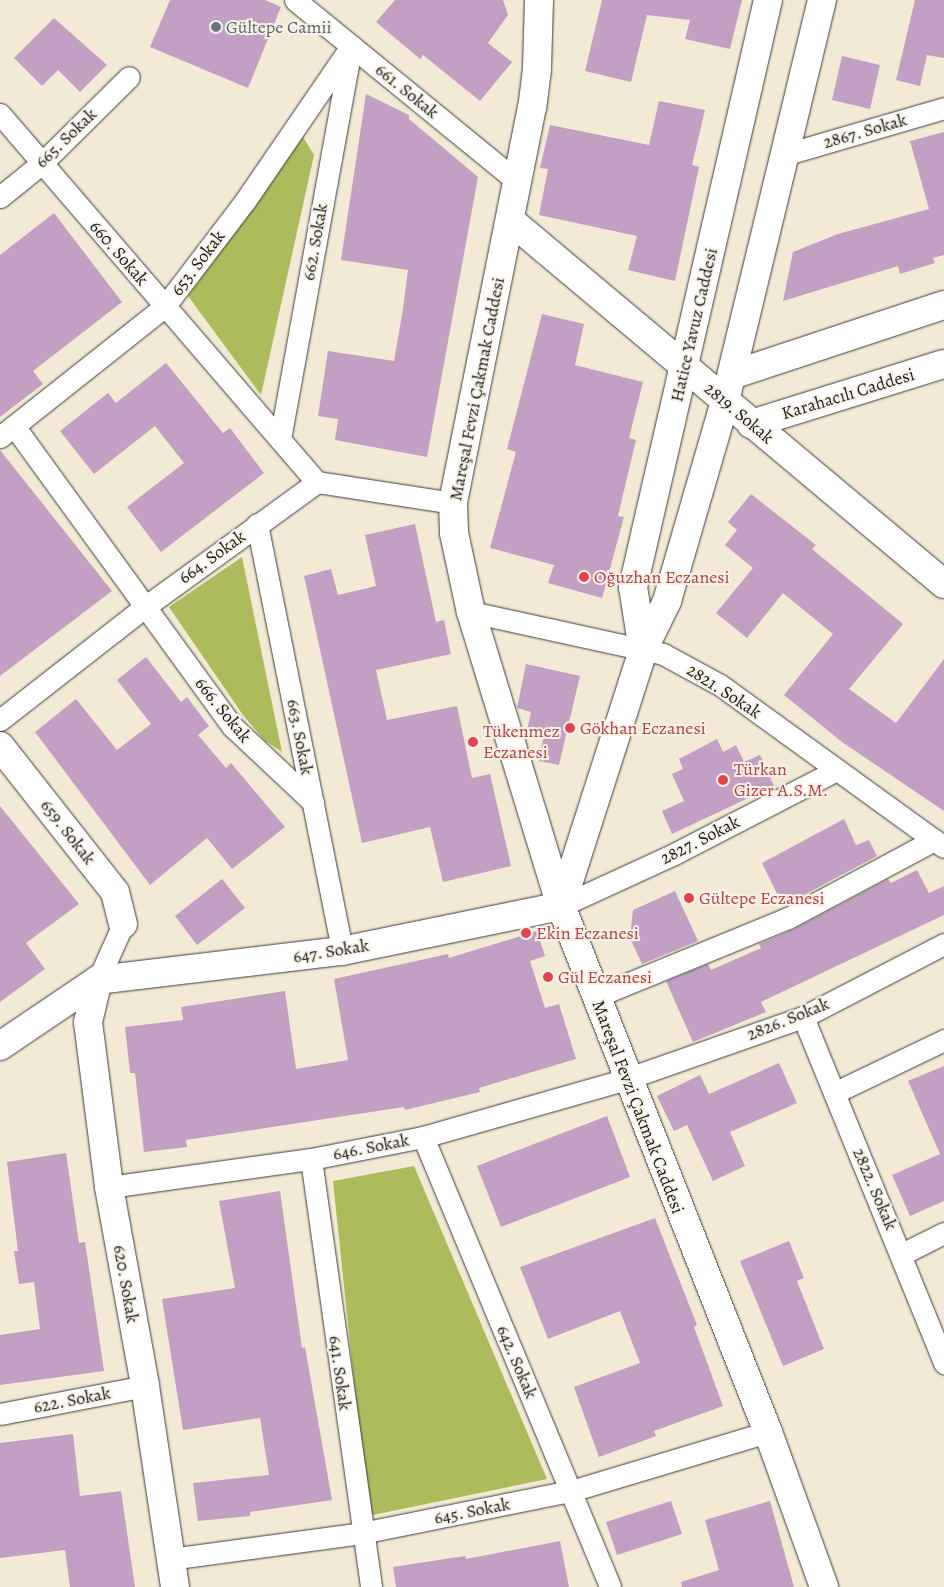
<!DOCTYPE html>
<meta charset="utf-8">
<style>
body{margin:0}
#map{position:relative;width:944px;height:1587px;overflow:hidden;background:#f3ead5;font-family:Alegreya,serif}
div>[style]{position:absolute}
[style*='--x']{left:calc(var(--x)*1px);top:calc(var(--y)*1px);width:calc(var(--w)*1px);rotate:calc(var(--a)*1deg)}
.green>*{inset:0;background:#aebb5d}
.building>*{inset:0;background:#c1a0c4}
.roads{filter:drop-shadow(0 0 1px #3c3b38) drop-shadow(0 0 1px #3c3b38)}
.street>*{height:21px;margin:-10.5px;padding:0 10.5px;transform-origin:10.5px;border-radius:10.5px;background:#fff}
.secondary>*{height:28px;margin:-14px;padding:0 14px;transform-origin:14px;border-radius:14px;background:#fff}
.dots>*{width:14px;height:14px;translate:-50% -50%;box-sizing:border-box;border:2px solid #f7f3e8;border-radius:50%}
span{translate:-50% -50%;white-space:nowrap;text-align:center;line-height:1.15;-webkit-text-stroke:4px #f7f3e8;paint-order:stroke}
.worship-label{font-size:18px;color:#5b616d}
.left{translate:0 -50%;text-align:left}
.street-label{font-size:18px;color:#1c1c1c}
.health-label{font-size:18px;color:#be3a42}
</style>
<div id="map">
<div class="green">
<i style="clip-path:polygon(303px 137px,314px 155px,261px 395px,188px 296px)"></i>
<i style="clip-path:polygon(242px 557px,282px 752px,264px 740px,243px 715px,169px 607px)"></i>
<i style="clip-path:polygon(414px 1166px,547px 1479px,368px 1516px,333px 1181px)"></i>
</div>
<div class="building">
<i style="clip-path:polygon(170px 0,265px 0,281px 7px,248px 88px,150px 47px)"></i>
<i style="clip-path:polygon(395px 0,503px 0,508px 15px,488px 43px,512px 62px,480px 101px,423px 55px,420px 59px,376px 22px)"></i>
<i style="clip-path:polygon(602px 0,742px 0,730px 49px,685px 39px,690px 20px,647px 15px,631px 82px,585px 71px)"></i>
<i style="clip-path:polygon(915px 0,944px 0,944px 58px,927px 55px,920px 86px,896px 80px)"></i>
<i style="clip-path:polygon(54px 18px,107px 65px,80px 92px,58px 70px,42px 86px,14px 58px)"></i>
<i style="clip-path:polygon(842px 56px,880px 65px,870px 109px,832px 100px)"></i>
<i style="clip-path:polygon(366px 94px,409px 115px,409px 119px,478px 177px,427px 457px,335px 440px,338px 419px,318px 416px,328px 351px,394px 361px,403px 309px,408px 270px,341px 260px)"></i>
<i style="clip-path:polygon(659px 101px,705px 110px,692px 165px,699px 167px,675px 281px,628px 270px,637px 236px,539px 215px,548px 169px,540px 168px,550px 125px,649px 145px)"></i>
<i style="clip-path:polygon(944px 132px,944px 255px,933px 258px,935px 263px,900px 274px,898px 266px,783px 301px,793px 252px,838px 234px,929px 209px,910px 141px)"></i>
<i style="clip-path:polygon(54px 213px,122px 302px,33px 371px,43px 384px,0 417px,0 255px)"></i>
<i style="clip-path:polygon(542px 314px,584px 324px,575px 365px,643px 382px,629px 438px,636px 440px,618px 516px,624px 517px,602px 598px,548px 583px,554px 565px,490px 548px,516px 452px,507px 449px)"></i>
<i style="clip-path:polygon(166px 363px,223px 433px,230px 428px,264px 473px,161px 552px,127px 507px,184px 463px,155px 426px,94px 474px,60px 431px,108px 393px,116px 403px)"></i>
<i style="clip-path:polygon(0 450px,112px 591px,0 676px)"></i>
<i style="clip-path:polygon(751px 494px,816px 545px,812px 549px,903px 624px,849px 689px,896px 723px,944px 659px,944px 811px,842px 742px,784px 695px,833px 634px,783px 593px,747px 638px,716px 613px,753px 568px,725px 545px,737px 530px,728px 522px)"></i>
<i style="clip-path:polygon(415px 524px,436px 622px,444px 620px,451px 654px,376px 670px,387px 720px,457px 706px,472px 778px,490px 774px,511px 866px,443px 882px,430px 827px,362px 843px,304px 576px,331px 569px,338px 595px,376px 586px,365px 535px)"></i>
<i style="clip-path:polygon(146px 657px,181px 702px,187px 697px,209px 726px,198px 735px,226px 768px,231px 763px,285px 827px,232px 869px,207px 838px,150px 885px,35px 732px,76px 699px,117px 750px,151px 724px,117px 680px)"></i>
<i style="clip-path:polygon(526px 664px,580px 676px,559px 765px,539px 761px,544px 735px,527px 731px,531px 712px,517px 708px)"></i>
<i style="clip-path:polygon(717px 739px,723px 752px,736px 745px,744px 762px,760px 755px,774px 786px,672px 834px,662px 811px,684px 801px,672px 774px,683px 769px,679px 759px)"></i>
<i style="clip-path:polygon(0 806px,79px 904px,26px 943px,45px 969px,0 1002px)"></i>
<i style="clip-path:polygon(844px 819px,856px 845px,869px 840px,877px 856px,783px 906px,762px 863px)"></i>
<i style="clip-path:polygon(917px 870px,929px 893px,944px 886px,944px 915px,761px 1002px,766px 1012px,693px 1042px,666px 981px,708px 964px,711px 970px,761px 948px,759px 944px,794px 929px,888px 879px,891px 883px)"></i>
<i style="clip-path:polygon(222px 879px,245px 908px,197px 945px,175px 916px)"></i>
<i style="clip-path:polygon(675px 891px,698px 941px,642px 964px,630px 938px,633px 910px)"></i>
<i style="clip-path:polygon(537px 931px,545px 956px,530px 961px,545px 1008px,559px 1004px,576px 1059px,479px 1088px,480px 1092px,405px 1110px,404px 1107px,186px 1140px,187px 1147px,144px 1152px,135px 1073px,130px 1073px,125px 1027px,183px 1020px,181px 1007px,285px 991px,296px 1069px,348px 1060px,334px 979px,448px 954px,449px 958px)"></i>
<i style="clip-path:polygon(779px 1063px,797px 1103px,730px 1132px,745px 1166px,713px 1181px,687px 1125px,674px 1131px,657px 1096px,700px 1075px,709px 1094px)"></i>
<i style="clip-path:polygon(944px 1066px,944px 1201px,910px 1216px,892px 1175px,940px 1154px,908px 1081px)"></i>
<i style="clip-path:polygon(607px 1116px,630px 1177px,501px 1227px,477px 1166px)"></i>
<i style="clip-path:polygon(66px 1153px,79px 1243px,85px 1242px,104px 1371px,0 1385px,0 1335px,40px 1329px,34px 1282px,19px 1284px,14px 1251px,18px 1251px,7px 1162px)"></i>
<i style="clip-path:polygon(280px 1191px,302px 1348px,305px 1347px,332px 1500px,250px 1512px,250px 1516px,198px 1521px,193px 1483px,269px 1475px,260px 1418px,183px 1430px,162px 1299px,235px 1288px,219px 1201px)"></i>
<i style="clip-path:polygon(655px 1218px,697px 1325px,694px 1327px,723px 1406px,654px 1431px,656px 1436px,599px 1457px,574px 1387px,640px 1363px,620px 1311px,548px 1339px,520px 1267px)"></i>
<i style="clip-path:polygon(789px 1241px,804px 1278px,797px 1281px,824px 1349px,783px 1366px,740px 1261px)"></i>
<i style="clip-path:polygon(73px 1434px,80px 1496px,121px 1491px,135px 1587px,70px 1587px,65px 1550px,0 1558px,0 1443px)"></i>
<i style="clip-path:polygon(671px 1501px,682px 1534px,617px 1555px,606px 1522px)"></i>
<i style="clip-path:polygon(770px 1501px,794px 1587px,682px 1587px,681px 1582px,719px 1570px,705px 1520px)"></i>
<i style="clip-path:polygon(560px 1541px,569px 1587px,396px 1587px,393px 1567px,465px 1556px,466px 1559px)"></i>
</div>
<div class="roads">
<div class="street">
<i style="--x:295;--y:0;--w:288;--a:39.2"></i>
<i style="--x:0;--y:114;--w:486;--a:49.3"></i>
<i style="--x:787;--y:154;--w:164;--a:-16.3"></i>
<i style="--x:0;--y:197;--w:54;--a:-39"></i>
<i style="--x:42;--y:163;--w:122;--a:-44.7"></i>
<i style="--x:14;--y:426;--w:372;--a:54"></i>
<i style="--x:233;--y:727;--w:110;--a:43.2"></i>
<i style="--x:0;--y:437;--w:211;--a:-38.4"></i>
<i style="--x:165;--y:306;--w:132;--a:-52.7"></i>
<i style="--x:245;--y:201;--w:188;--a:-55.6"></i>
<i style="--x:280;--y:439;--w:392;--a:-79.7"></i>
<i style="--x:257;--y:524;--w:435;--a:78.7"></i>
<i style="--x:471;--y:612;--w:197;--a:12.3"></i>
<i style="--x:663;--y:654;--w:65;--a:28.5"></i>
<i style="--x:720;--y:685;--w:276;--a:35.9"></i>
<i style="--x:0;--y:720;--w:185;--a:-38"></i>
<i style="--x:146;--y:606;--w:211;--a:-35.9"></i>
<i style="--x:317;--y:482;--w:138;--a:8.8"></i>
<i style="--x:561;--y:906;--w:124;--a:-24.7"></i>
<i style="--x:674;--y:854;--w:183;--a:-27.3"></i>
<i style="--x:98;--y:980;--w:61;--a:-65.9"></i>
<i style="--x:595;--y:997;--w:209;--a:-22.3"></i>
<i style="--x:788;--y:918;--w:166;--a:-28.1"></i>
<i style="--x:803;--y:1017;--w:374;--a:67.8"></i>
<i style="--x:834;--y:1093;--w:122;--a:-25.7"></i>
<i style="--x:423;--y:1137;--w:487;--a:67.4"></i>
<i style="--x:311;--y:1159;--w:432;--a:82"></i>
<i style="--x:109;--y:1187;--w:204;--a:-7.9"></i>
<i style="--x:311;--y:1159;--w:114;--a:-11.1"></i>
<i style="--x:423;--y:1137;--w:211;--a:-15.9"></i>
<i style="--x:626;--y:1079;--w:188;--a:-19.3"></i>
<i style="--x:803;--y:1017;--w:159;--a:-27.4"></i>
<i style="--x:902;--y:1254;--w:47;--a:-26.6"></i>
<i style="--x:0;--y:1414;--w:148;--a:-10.9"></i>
<i style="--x:170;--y:1559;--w:194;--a:-7.7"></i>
<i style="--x:362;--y:1533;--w:213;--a:-11.4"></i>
<i style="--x:571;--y:1491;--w:206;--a:-16.7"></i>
</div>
<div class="secondary">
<i style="--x:539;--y:0;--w:69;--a:91.7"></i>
<i style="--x:537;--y:69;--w:38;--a:97"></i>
<i style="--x:532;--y:107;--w:404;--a:101.3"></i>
<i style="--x:453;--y:503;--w:30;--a:88"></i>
<i style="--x:454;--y:533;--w:81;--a:77.9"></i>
<i style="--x:471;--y:612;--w:307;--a:73"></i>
<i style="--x:561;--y:906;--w:565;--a:68.52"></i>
<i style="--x:768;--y:1432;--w:165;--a:70.1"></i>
<i style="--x:511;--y:221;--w:565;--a:39.97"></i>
<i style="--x:732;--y:375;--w:223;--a:-18.3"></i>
<i style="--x:751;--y:424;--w:202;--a:-17.3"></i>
<i style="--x:643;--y:650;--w:64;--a:-99"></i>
<i style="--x:633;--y:587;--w:602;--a:-77.05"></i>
<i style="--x:0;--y:746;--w:186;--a:51.8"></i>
<i style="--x:115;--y:892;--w:33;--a:76"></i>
<i style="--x:98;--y:980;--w:43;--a:103.4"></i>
<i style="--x:88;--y:1022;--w:166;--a:82.7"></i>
<i style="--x:109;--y:1187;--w:202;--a:79.7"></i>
<i style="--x:145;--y:1386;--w:203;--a:81.5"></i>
<i style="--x:0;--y:1046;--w:118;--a:-34"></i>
<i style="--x:98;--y:980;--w:246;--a:-6.8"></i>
<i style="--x:342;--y:951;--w:224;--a:-11.6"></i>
<i style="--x:561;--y:906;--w:269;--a:-72.2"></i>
<i style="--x:643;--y:650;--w:55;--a:-63.9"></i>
<i style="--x:667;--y:601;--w:208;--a:-73.8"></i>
<i style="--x:725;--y:401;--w:413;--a:-76.4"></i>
</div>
</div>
<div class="dots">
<i style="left:216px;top:27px;background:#6b7280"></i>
<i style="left:584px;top:577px;background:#e0444e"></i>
<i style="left:570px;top:728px;background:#e0444e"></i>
<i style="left:473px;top:742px;background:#e0444e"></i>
<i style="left:723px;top:780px;background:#e0444e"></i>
<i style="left:689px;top:898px;background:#e0444e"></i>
<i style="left:526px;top:933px;background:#e0444e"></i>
<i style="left:548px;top:977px;background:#e0444e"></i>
</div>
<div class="worship-label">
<span class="left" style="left:226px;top:27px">Gültepe Camii</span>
</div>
<div class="street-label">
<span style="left:407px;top:91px;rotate:39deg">661. Sokak</span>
<span style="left:865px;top:131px;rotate:-16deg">2867. Sokak</span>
<span style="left:66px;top:138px;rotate:-44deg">665. Sokak</span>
<span style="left:315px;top:242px;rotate:-80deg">662. Sokak</span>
<span style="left:119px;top:253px;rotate:49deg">660. Sokak</span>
<span style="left:198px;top:263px;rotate:-53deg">653. Sokak</span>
<span style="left:694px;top:325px;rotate:-77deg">Hatice Yavuz Caddesi</span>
<span style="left:477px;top:389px;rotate:-79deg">Mareşal Fevzi Çakmak Caddesi</span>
<span style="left:848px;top:394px;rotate:-17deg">Karahacılı Caddesi</span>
<span style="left:739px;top:413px;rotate:40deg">2819. Sokak</span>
<span style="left:212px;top:557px;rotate:-36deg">664. Sokak</span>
<span style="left:724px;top:691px;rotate:33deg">2821. Sokak</span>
<span style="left:223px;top:710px;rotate:51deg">666. Sokak</span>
<span style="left:300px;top:737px;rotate:79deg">663. Sokak</span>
<span style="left:68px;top:832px;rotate:52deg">659. Sokak</span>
<span style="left:700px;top:840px;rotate:-27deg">2827. Sokak</span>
<span style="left:331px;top:951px;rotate:-9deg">647. Sokak</span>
<span style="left:788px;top:1019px;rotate:-22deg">2826. Sokak</span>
<span style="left:638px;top:1107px;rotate:69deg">Mareşal Fevzi Çakmak Caddesi</span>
<span style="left:371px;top:1147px;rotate:-11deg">646. Sokak</span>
<span style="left:875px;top:1189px;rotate:67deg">2822. Sokak</span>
<span style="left:126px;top:1284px;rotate:80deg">620. Sokak</span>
<span style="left:517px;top:1362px;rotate:67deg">642. Sokak</span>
<span style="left:340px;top:1373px;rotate:82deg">641. Sokak</span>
<span style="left:72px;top:1400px;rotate:-11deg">622. Sokak</span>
<span style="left:472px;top:1511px;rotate:-11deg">645. Sokak</span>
</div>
<div class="health-label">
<span class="left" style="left:594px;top:577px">Oğuzhan Eczanesi</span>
<span class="left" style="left:580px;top:728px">Gökhan Eczanesi</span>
<span class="left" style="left:483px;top:742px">Tükenmez<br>Eczanesi</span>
<span class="left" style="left:734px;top:780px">Türkan<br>Gizer A.S.M.</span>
<span class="left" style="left:699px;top:898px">Gültepe Eczanesi</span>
<span class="left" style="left:536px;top:933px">Ekin Eczanesi</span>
<span class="left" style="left:558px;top:977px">Gül Eczanesi</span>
</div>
</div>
